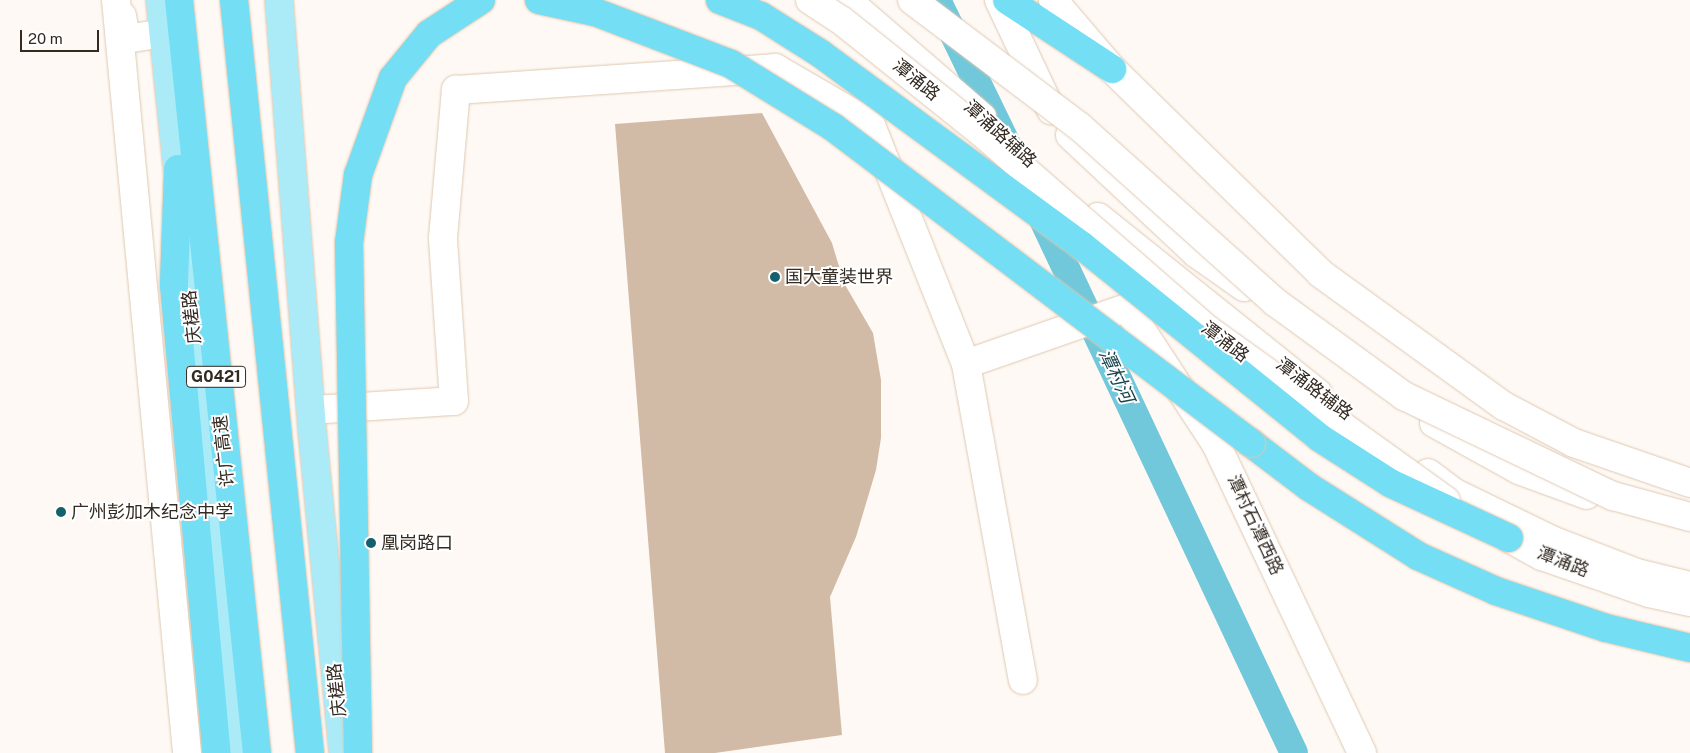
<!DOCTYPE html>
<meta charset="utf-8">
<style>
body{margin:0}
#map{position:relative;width:1690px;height:753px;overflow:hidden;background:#fef9f4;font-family:"Public Sans","Noto Sans SC",sans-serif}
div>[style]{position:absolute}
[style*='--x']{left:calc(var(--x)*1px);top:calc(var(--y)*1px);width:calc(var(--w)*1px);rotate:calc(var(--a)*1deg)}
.canal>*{height:28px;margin:-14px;padding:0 14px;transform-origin:14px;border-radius:14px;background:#71c8da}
.building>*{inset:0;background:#d2bba6}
.roads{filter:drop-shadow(0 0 1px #dfc8b2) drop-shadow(0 0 1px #dfc8b2)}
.minor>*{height:28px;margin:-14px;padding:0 14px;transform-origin:14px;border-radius:14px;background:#fff}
.tertiary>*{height:28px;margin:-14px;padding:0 14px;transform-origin:14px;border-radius:14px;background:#fff}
.secondary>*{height:28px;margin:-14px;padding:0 14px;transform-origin:14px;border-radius:14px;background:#fff}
.primary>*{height:28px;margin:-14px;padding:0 14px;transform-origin:14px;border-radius:14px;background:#abebf8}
.motorway>*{height:28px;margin:-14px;padding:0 14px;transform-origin:14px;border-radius:14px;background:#73def4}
.bridges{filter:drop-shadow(0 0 1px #dfc8b2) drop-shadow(0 0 1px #dfc8b2)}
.tertiary-bridge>*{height:28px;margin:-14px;padding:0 14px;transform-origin:14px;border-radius:14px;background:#fff}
.motorway-bridge>*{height:28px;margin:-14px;padding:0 14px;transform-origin:14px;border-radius:14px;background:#73def4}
.dots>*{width:14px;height:14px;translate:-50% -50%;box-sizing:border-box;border:2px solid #fff;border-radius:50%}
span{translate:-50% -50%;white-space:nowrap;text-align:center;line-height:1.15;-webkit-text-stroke:4px #fff;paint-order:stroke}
.shield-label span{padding:1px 4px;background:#fff;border:1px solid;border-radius:4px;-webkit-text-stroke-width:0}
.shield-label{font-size:16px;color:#332a22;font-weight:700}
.street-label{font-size:18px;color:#332a22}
.poi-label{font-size:18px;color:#332a22}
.left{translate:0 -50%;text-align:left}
.water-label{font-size:19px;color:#1b444c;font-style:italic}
.scale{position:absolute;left:20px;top:30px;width:79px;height:22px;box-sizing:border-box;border:2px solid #332a22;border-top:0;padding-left:6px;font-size:15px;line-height:18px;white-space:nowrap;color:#332a22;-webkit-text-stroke:4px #fff;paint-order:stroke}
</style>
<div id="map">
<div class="canal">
<i style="--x:937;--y:0;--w:183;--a:64.1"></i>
<i style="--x:1038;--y:209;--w:601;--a:64.8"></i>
</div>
<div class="building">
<i style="clip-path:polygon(762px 113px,832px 243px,844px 283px,873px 333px,881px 380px,881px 438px,876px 470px,856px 537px,830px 597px,842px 735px,715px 753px,665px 753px,615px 124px)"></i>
</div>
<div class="roads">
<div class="minor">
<i style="--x:999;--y:0;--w:122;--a:64.7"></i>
<i style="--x:1127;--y:308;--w:163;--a:56.8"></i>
<i style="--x:1216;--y:444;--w:342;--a:64.7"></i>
<i style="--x:966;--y:364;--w:170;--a:-19.2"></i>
<i style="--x:1127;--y:308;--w:19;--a:-47"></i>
<i style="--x:311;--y:410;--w:143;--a:-3.6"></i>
<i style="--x:454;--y:401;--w:163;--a:-93.9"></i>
<i style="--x:443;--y:238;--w:149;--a:-85"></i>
<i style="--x:456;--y:90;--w:320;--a:-3.9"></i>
<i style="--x:775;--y:68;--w:110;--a:30.1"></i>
<i style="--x:870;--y:123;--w:259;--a:68.3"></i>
<i style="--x:966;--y:364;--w:321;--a:79.8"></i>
</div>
<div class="tertiary">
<i style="--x:116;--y:0;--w:756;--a:84.61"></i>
<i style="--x:847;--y:0;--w:179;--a:40.9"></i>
<i style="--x:122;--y:16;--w:23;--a:80"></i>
<i style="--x:126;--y:39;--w:37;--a:-9"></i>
<i style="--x:1070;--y:135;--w:173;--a:43.1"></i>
<i style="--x:1196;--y:253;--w:59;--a:35.3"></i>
<i style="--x:1098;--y:217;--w:282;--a:38.7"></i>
<i style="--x:1434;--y:423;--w:97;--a:28.9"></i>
<i style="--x:1519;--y:470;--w:72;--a:20.2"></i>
<i style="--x:1428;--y:473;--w:34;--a:37"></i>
<i style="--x:1455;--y:493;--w:110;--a:25.9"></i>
<i style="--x:1554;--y:541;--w:89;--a:21.1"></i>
<i style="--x:1637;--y:573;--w:55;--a:13.8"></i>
</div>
<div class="secondary">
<i style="--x:1053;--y:0;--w:91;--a:49.5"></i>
<i style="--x:1112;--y:69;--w:291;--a:44.4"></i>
<i style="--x:1320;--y:273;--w:227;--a:35.9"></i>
<i style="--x:1504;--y:406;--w:79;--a:27.9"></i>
<i style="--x:1574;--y:443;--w:123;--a:19"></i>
<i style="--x:1509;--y:538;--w:38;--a:29"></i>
<i style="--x:1542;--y:556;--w:113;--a:19.1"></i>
<i style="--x:1649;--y:593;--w:42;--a:12.4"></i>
</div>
<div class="primary">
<i style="--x:160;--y:0;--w:193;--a:84.1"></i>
<i style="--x:279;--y:0;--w:430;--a:85.6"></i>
<i style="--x:312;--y:429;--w:325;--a:84.5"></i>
<i style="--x:184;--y:237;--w:519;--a:84.25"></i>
</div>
<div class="motorway">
<i style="--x:179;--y:0;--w:757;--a:84.09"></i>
<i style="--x:234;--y:0;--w:757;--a:84.24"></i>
<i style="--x:1007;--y:0;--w:126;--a:33.3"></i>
<i style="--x:178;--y:169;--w:116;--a:92"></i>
<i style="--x:174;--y:285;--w:470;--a:84.8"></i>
<i style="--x:1251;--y:443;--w:73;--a:37.2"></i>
<i style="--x:1309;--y:487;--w:129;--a:32.3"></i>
<i style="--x:1418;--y:556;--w:85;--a:24.2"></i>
<i style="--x:1496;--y:591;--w:116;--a:18.6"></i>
<i style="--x:1606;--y:628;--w:86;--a:13.4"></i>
</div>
</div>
<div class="bridges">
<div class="tertiary-bridge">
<i style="--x:810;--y:0;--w:37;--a:33"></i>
<i style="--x:841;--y:20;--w:179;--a:38.7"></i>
<i style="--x:981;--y:132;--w:300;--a:41.1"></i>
<i style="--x:1207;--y:329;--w:294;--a:35.7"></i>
<i style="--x:912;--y:0;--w:211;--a:37.1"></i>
<i style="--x:1080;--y:127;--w:262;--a:41.9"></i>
<i style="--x:1275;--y:302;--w:160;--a:36.1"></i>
<i style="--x:1404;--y:396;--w:232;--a:25.6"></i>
<i style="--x:1613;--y:496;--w:80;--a:15.3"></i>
</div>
<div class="motorway-bridge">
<i style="--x:539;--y:0;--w:57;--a:12.1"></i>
<i style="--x:595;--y:12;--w:146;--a:20.9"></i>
<i style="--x:731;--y:64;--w:120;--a:31.7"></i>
<i style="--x:833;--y:127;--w:524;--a:37.09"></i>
<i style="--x:720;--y:0;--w:44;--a:21.3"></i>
<i style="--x:761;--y:16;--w:71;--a:32.3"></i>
<i style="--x:821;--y:54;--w:323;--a:36.3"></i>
<i style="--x:1081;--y:245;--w:307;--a:38.9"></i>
<i style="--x:1320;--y:438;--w:83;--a:32.7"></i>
<i style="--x:1390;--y:483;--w:131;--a:24.8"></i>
<i style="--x:358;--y:753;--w:510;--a:-91.01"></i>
<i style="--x:349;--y:243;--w:69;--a:-82.5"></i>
<i style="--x:358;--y:175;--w:103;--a:-70.2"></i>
<i style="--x:393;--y:78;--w:57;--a:-50.7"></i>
<i style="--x:429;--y:34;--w:62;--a:-33.2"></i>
</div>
</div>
<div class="dots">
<i style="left:775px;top:277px;background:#15606d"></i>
<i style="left:61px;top:512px;background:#15606d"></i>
<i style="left:371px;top:543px;background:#15606d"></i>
</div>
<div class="shield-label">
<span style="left:216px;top:377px">G0421</span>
</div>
<div class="street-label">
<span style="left:916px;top:80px;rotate:39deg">潭涌路</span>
<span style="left:1000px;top:134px;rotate:42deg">潭涌路辅路</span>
<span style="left:192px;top:317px;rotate:-96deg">庆槎路</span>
<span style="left:1225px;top:342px;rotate:37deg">潭涌路</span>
<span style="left:1314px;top:389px;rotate:37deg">潭涌路辅路</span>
<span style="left:224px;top:451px;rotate:-96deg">许广高速</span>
<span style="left:1255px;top:525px;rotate:65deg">潭村石潭西路</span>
<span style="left:1563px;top:562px;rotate:21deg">潭涌路</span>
<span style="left:337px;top:690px;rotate:-96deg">庆槎路</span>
</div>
<div class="poi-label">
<span class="left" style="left:785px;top:277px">国大童装世界</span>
<span class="left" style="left:71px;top:512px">广州彭加木纪念中学</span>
<span class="left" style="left:381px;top:543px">凰岗路口</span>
</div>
<div class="water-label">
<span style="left:1116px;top:376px;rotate:65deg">潭村河</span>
</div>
<div class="scale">20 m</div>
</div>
